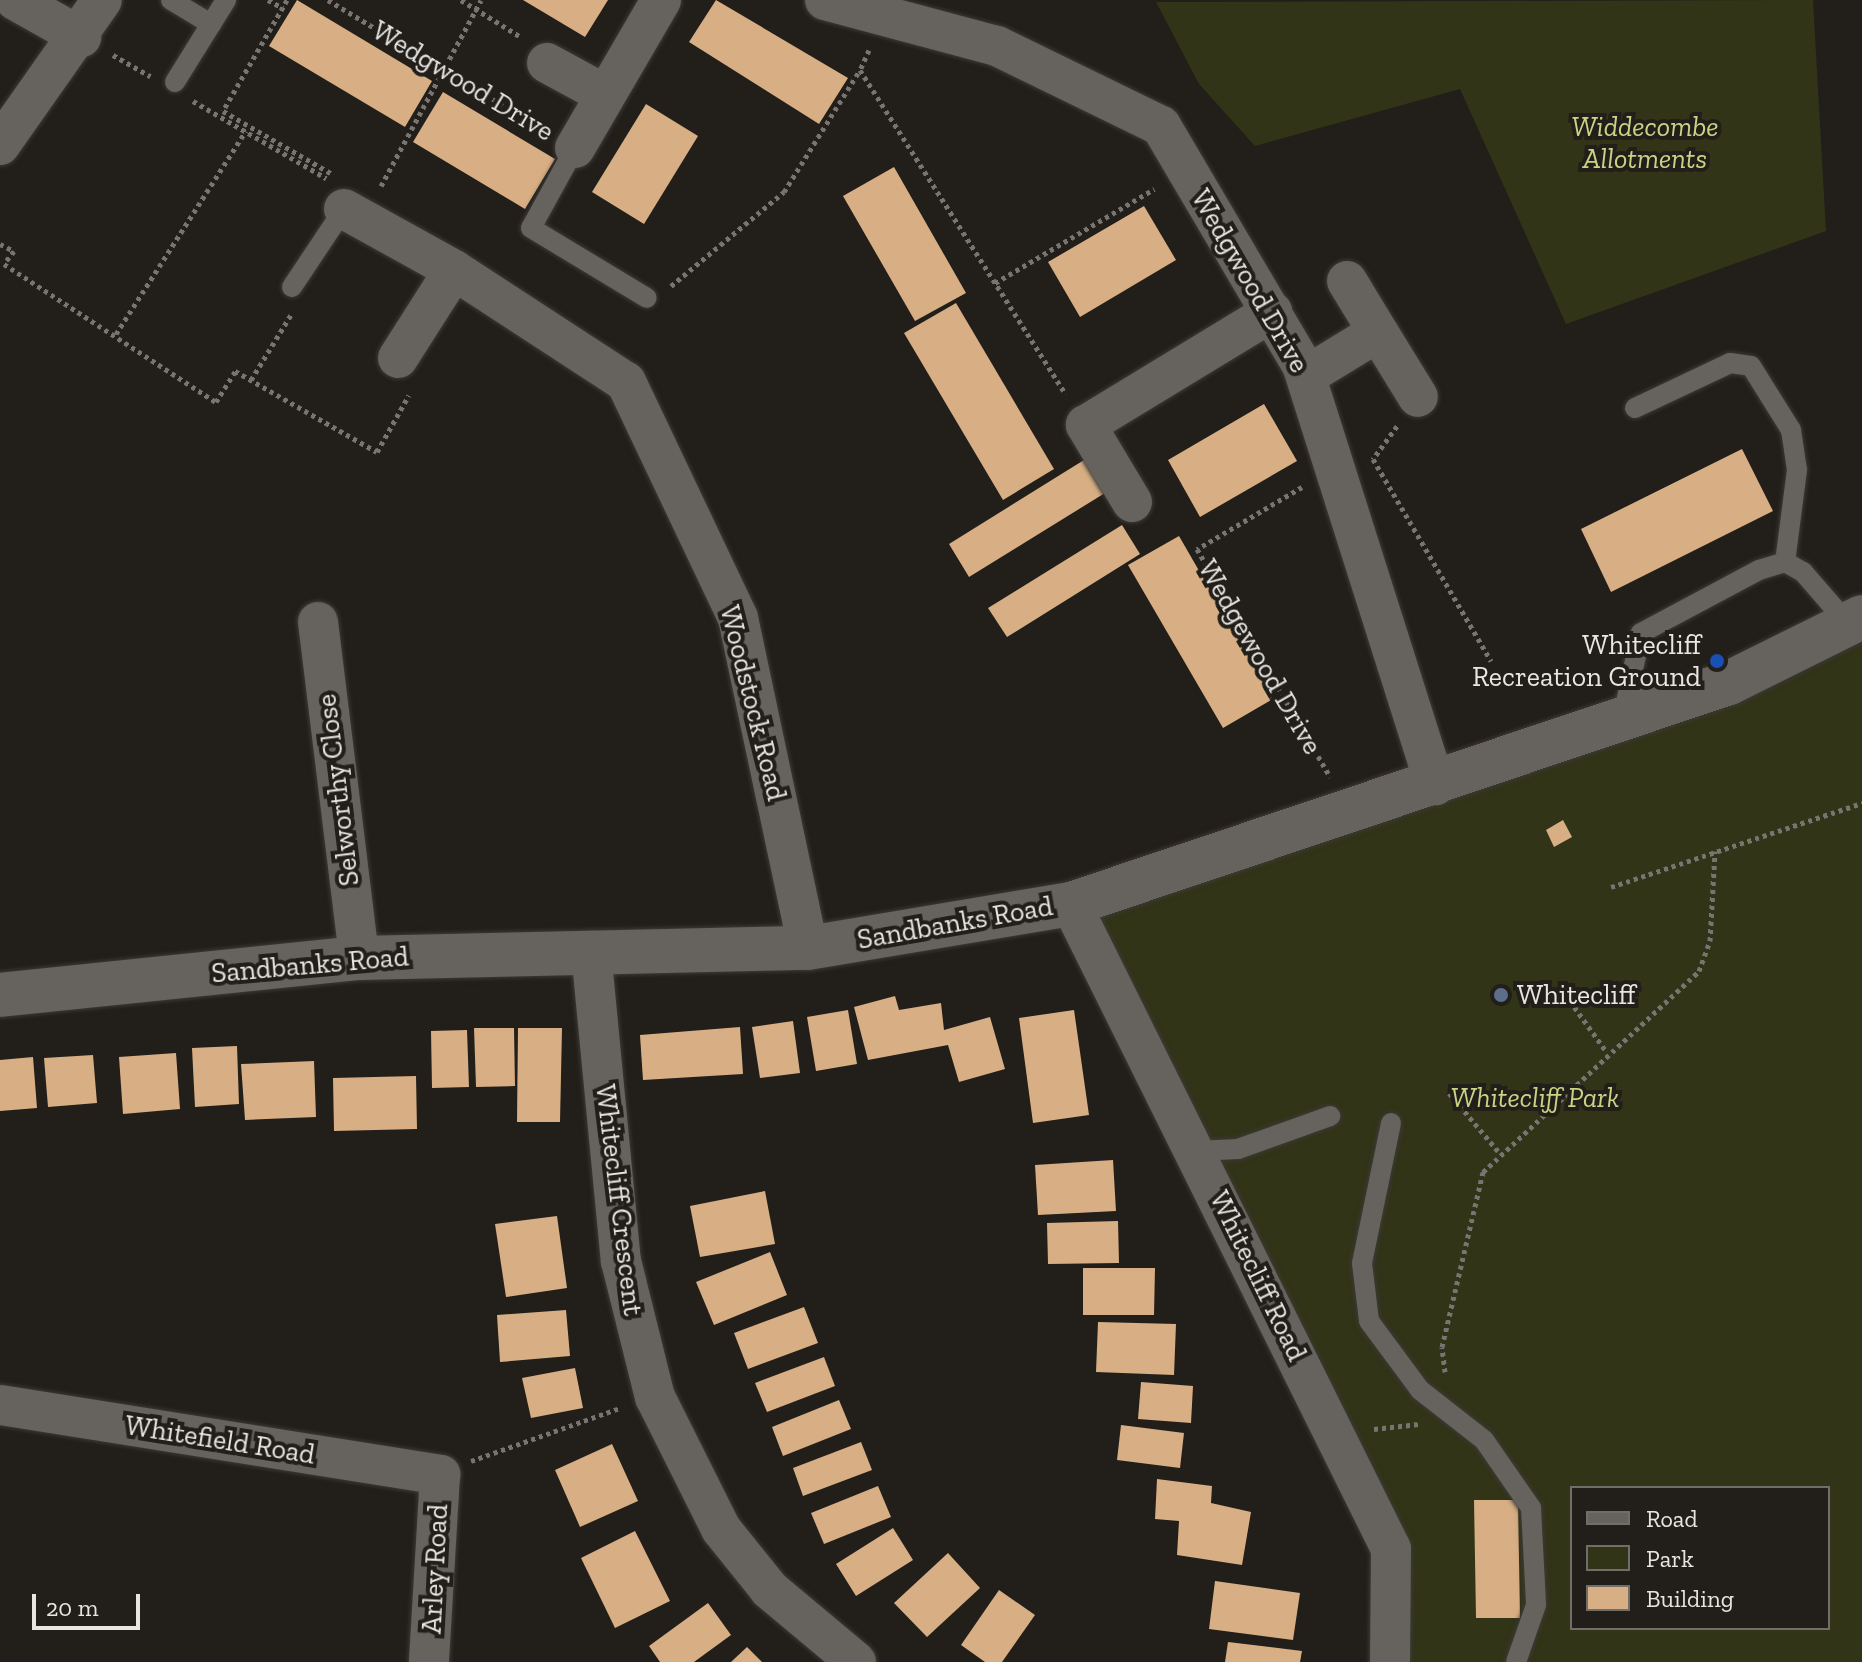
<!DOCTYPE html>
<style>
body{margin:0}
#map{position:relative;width:1862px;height:1662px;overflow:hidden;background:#221e1a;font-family:"Zilla Slab",serif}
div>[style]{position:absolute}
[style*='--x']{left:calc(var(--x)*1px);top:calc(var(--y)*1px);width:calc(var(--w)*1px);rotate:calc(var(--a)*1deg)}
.green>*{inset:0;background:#313417}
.building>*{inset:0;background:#d8af84}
.path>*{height:5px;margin-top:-2.5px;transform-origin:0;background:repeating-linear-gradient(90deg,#777471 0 4px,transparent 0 8px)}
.roads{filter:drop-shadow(0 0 2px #3c3936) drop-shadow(0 0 2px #3c3936)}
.service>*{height:20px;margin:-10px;padding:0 10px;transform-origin:10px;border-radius:10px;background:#66625d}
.minor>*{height:40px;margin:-20px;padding:0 20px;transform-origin:20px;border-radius:20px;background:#66625d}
.secondary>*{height:44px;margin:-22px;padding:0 22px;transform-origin:22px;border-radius:22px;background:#66625d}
.dots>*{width:22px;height:22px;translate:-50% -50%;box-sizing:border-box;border:4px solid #221e1a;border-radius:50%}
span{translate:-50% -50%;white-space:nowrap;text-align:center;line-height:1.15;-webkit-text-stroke:8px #221e1a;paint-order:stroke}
.street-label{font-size:28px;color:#e8e6e3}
.park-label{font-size:28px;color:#c9d381;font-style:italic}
.poi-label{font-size:28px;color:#e8e6e3}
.right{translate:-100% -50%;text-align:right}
.left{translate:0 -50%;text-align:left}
.legend{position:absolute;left:1570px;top:1486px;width:260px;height:144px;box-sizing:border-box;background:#221e1a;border:2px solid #716e6a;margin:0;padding:10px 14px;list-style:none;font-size:24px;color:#e8e6e3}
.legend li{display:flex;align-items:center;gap:16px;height:40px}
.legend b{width:40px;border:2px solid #716e6a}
.scale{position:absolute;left:32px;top:1594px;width:108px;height:36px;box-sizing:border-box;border:4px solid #e8e6e3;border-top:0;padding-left:10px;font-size:24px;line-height:28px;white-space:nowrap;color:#e8e6e3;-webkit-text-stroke:6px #221e1a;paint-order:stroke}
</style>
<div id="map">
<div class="green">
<i style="clip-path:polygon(1813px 0,1826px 231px,1566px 324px,1460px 89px,1255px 146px,1199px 84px,1156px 2px)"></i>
<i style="clip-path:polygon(evenodd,1862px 617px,1862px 1662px,1390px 1662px,1391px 1549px,1071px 904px,1862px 617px,1572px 1488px,1828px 1488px,1828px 1628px,1572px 1628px,1572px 1488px)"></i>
</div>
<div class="building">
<i style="clip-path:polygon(297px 0,432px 81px,405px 127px,269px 46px)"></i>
<i style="clip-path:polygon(523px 0,608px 0,585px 37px)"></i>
<i style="clip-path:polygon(716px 0,848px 78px,819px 124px,689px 42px)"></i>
<i style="clip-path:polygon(443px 92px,555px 159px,525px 209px,413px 142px)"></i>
<i style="clip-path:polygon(646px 104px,698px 136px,644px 224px,592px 192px)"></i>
<i style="clip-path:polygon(894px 167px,966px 293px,915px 321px,843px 196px)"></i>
<i style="clip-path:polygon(1144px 206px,1176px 260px,1080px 317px,1048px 262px)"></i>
<i style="clip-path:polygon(956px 303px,1054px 469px,1003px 500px,904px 333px)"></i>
<i style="clip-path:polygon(1264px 404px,1297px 461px,1200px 517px,1168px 460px)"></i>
<i style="clip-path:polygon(1742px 449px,1773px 511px,1611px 592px,1581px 529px)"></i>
<i style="clip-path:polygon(1084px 460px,1105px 493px,969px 577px,949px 544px)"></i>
<i style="clip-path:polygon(1122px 525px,1140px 554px,1007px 637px,988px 608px)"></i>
<i style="clip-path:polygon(1179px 536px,1273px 699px,1223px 728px,1128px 565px)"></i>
<i style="clip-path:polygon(1563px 820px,1572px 837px,1554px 847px,1546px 830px)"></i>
<i style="clip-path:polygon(895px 996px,899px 1010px,941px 1003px,944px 1030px,990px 1017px,1005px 1069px,959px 1082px,948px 1045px,868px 1060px,854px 1007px)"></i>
<i style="clip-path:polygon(848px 1010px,857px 1064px,816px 1071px,807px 1017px)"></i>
<i style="clip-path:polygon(1074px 1010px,1089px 1115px,1033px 1123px,1019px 1018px)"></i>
<i style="clip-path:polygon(793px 1021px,800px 1073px,760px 1078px,752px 1027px)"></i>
<i style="clip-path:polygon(740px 1027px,743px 1074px,643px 1080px,640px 1035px)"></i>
<i style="clip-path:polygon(474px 1028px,514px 1028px,515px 1086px,476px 1087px)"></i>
<i style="clip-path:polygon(518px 1028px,562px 1028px,560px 1122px,517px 1122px)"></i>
<i style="clip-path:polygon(467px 1030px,469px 1087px,432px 1088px,431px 1031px)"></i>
<i style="clip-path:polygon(237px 1046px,239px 1104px,195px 1107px,192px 1048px)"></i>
<i style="clip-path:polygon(176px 1053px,180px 1109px,123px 1114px,119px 1057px)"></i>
<i style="clip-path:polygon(93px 1055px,97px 1103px,48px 1107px,44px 1058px)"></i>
<i style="clip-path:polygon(33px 1057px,37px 1108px,0 1111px,0 1060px)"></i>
<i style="clip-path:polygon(314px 1061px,316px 1117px,245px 1120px,241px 1064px)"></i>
<i style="clip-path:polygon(416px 1076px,417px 1129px,334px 1131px,333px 1078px)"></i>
<i style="clip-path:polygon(1113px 1160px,1116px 1211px,1038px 1215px,1035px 1165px)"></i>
<i style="clip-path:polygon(765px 1191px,775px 1244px,700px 1257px,690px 1206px)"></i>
<i style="clip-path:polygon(557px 1216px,567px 1288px,506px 1297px,495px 1224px)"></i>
<i style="clip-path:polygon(1118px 1221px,1119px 1263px,1048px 1264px,1047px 1223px)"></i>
<i style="clip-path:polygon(770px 1252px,787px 1295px,714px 1325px,696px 1282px)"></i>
<i style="clip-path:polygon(1083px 1268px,1155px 1268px,1154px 1315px,1083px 1315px)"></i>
<i style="clip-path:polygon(804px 1307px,818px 1343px,748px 1369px,734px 1333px)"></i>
<i style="clip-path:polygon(566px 1310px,570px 1356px,500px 1362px,497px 1315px)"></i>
<i style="clip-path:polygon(1098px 1322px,1176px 1324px,1174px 1375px,1096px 1372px)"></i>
<i style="clip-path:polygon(824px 1357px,835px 1386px,767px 1412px,755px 1383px)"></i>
<i style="clip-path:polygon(575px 1368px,583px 1408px,531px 1418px,522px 1378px)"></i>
<i style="clip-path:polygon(1141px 1382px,1193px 1386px,1191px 1423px,1138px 1419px)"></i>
<i style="clip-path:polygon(839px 1400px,851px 1429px,783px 1456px,772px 1427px)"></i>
<i style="clip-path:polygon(1121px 1425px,1184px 1433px,1180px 1468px,1117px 1460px)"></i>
<i style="clip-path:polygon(861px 1442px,872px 1470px,803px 1496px,793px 1468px)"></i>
<i style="clip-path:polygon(612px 1444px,638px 1501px,580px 1527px,555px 1470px)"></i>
<i style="clip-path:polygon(1157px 1479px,1212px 1486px,1211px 1503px,1251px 1512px,1242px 1565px,1177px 1555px,1179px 1521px,1155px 1519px)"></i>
<i style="clip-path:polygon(878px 1486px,891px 1517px,824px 1544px,811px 1513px)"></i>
<i style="clip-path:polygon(1474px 1500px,1518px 1500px,1520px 1618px,1476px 1618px)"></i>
<i style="clip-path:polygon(893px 1528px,913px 1560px,856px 1596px,836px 1564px)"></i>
<i style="clip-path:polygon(635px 1531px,670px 1601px,615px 1628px,581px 1558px)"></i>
<i style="clip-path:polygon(948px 1553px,980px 1588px,927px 1637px,894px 1603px)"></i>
<i style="clip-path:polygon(1215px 1581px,1300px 1593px,1293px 1640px,1209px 1629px)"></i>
<i style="clip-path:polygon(999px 1590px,1035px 1615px,1002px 1662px,985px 1662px,961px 1645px)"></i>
<i style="clip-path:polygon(708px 1603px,731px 1635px,694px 1662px,660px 1662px,649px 1646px)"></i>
<i style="clip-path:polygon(1228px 1642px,1302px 1651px,1300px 1662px,1225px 1662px)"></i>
<i style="clip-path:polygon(747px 1647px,762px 1662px,731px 1662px)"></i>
</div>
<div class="path">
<i style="--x:268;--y:0;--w:17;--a:28"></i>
<i style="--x:287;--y:0;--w:128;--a:120"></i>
<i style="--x:223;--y:111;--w:126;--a:30"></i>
<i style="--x:328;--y:0;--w:251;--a:31"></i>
<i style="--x:461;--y:0;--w:70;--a:31.7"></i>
<i style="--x:869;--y:50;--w:22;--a:114"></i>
<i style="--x:860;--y:70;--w:384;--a:57.6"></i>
<i style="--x:113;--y:55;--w:43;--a:29.6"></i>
<i style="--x:193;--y:101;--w:154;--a:30.1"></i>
<i style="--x:381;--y:186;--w:211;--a:-61.7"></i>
<i style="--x:0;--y:244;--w:16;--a:27"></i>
<i style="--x:14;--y:251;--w:16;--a:128"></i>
<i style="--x:4;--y:264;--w:253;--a:33.1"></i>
<i style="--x:216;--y:402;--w:36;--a:-58"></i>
<i style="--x:235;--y:371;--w:163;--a:29.7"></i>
<i style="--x:377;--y:452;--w:65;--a:-60.7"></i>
<i style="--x:995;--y:283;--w:185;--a:-30.6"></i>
<i style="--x:671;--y:286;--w:147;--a:-39.8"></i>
<i style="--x:784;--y:192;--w:144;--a:-58.1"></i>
<i style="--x:116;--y:334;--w:241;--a:-57.4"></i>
<i style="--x:251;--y:380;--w:79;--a:-58.5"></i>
<i style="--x:1397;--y:426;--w:41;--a:126"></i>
<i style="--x:1373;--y:459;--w:234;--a:59.7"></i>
<i style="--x:1302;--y:487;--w:122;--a:149.4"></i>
<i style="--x:1197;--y:549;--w:264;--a:59.7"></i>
<i style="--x:1611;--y:887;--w:265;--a:-18.5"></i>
<i style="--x:1565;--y:994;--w:70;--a:54.3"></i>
<i style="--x:1449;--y:1093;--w:76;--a:49.8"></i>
<i style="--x:1445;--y:1372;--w:25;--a:-97"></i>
<i style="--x:1442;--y:1347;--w:180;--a:-76.8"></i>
<i style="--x:1483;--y:1172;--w:295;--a:-42.9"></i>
<i style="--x:1699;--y:971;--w:32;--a:-70"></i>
<i style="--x:1710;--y:941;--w:90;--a:-86.8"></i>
<i style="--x:1374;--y:1429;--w:45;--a:-6.3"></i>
<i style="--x:471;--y:1461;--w:158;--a:-19.6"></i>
</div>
<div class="roads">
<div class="service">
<i style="--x:171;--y:0;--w:47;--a:31"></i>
<i style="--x:175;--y:82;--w:97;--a:-58.1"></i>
<i style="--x:575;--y:148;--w:91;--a:118.8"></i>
<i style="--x:531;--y:228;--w:135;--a:31.1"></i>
<i style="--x:292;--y:287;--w:94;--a:-56.3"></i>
<i style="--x:1635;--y:408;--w:105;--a:-25.3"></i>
<i style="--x:1730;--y:363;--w:21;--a:8"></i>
<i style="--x:1751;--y:366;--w:75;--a:58"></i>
<i style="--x:1791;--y:430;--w:40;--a:81.5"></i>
<i style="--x:1797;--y:470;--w:93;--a:97.4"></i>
<i style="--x:1622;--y:720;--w:89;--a:-77.7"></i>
<i style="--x:1641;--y:633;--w:134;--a:-28.1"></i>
<i style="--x:1759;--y:570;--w:27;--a:-17"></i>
<i style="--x:1785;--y:562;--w:21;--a:29"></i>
<i style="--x:1803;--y:572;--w:69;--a:49.1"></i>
<i style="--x:1391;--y:1123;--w:143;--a:101.7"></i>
<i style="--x:1362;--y:1263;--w:58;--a:83.1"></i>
<i style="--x:1369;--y:1321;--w:86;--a:53.5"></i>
<i style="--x:1420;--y:1390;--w:81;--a:38"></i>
<i style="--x:1484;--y:1440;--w:83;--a:55.3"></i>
<i style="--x:1531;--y:1508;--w:97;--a:87"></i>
<i style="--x:1536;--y:1605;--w:60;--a:109.3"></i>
<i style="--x:1197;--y:1151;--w:41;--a:-2.8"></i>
<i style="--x:1238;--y:1149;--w:98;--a:-19.7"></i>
</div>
<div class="minor">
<i style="--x:15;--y:0;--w:76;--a:29.3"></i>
<i style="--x:825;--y:0;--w:178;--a:15"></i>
<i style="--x:997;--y:46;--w:182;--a:26"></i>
<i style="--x:1161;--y:126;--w:277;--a:59.5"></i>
<i style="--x:1302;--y:365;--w:441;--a:72.4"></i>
<i style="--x:547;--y:63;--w:65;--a:28.5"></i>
<i style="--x:0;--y:145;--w:177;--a:-54.9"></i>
<i style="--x:575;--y:148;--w:171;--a:-59.8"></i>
<i style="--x:344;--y:209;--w:126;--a:29"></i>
<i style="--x:454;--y:270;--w:205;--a:33.1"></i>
<i style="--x:626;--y:382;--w:261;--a:64.6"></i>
<i style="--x:738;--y:618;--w:337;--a:78"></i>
<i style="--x:1347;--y:281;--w:60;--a:58.7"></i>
<i style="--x:398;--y:358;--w:104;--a:-57.5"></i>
<i style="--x:1306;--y:376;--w:84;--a:-31.4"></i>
<i style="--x:1378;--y:332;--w:76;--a:58.4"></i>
<i style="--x:1132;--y:502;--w:90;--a:-120.9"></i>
<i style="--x:1086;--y:425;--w:218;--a:-31.3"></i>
<i style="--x:318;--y:622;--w:338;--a:83"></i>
<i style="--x:1071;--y:904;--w:720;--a:63.61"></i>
<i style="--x:1391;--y:1549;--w:113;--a:90.5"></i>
<i style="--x:591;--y:951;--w:311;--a:84.5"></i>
<i style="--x:621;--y:1261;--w:140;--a:76"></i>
<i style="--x:655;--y:1397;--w:148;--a:63.4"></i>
<i style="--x:721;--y:1529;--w:78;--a:51.2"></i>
<i style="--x:770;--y:1590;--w:112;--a:39.9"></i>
<i style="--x:0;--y:1405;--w:446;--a:9"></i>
<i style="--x:440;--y:1475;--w:187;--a:93.4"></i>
</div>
<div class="secondary">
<i style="--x:0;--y:995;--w:361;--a:-5.9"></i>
<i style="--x:359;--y:958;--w:449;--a:-1.3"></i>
<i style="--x:808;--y:948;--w:267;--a:-9.5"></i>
<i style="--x:1071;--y:904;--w:694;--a:-18.57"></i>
<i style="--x:1729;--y:683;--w:148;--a:-26.4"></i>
</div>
</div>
<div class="dots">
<i style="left:1717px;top:661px;background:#1a4fb4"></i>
<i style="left:1501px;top:995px;background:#5c6f8a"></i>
</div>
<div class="street-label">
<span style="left:463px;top:81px;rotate:31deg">Wedgwood Drive</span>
<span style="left:1250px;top:281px;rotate:60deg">Wedgwood Drive</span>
<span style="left:1260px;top:657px;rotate:60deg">Wedgewood Drive</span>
<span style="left:753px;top:703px;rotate:76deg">Woodstock Road</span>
<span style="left:338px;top:790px;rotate:-97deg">Selworthy Close</span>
<span style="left:955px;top:923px;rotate:-10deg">Sandbanks Road</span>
<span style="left:310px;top:965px;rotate:-5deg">Sandbanks Road</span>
<span style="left:619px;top:1200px;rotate:83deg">Whitecliff Crescent</span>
<span style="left:1258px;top:1276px;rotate:64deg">Whitecliff Road</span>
<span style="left:220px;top:1440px;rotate:9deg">Whitefield Road</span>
<span style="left:435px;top:1569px;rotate:-87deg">Arley Road</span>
</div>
<div class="park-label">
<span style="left:1645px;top:143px">Widdecombe<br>Allotments</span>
<span style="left:1535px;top:1098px">Whitecliff Park</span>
</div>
<div class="poi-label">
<span class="right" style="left:1701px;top:661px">Whitecliff<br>Recreation Ground</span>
<span class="left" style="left:1517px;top:995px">Whitecliff</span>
</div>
<ul class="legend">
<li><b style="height:10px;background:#66625d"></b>Road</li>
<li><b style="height:22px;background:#313417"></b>Park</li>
<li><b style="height:22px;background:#d8af84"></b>Building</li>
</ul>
<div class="scale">20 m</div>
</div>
